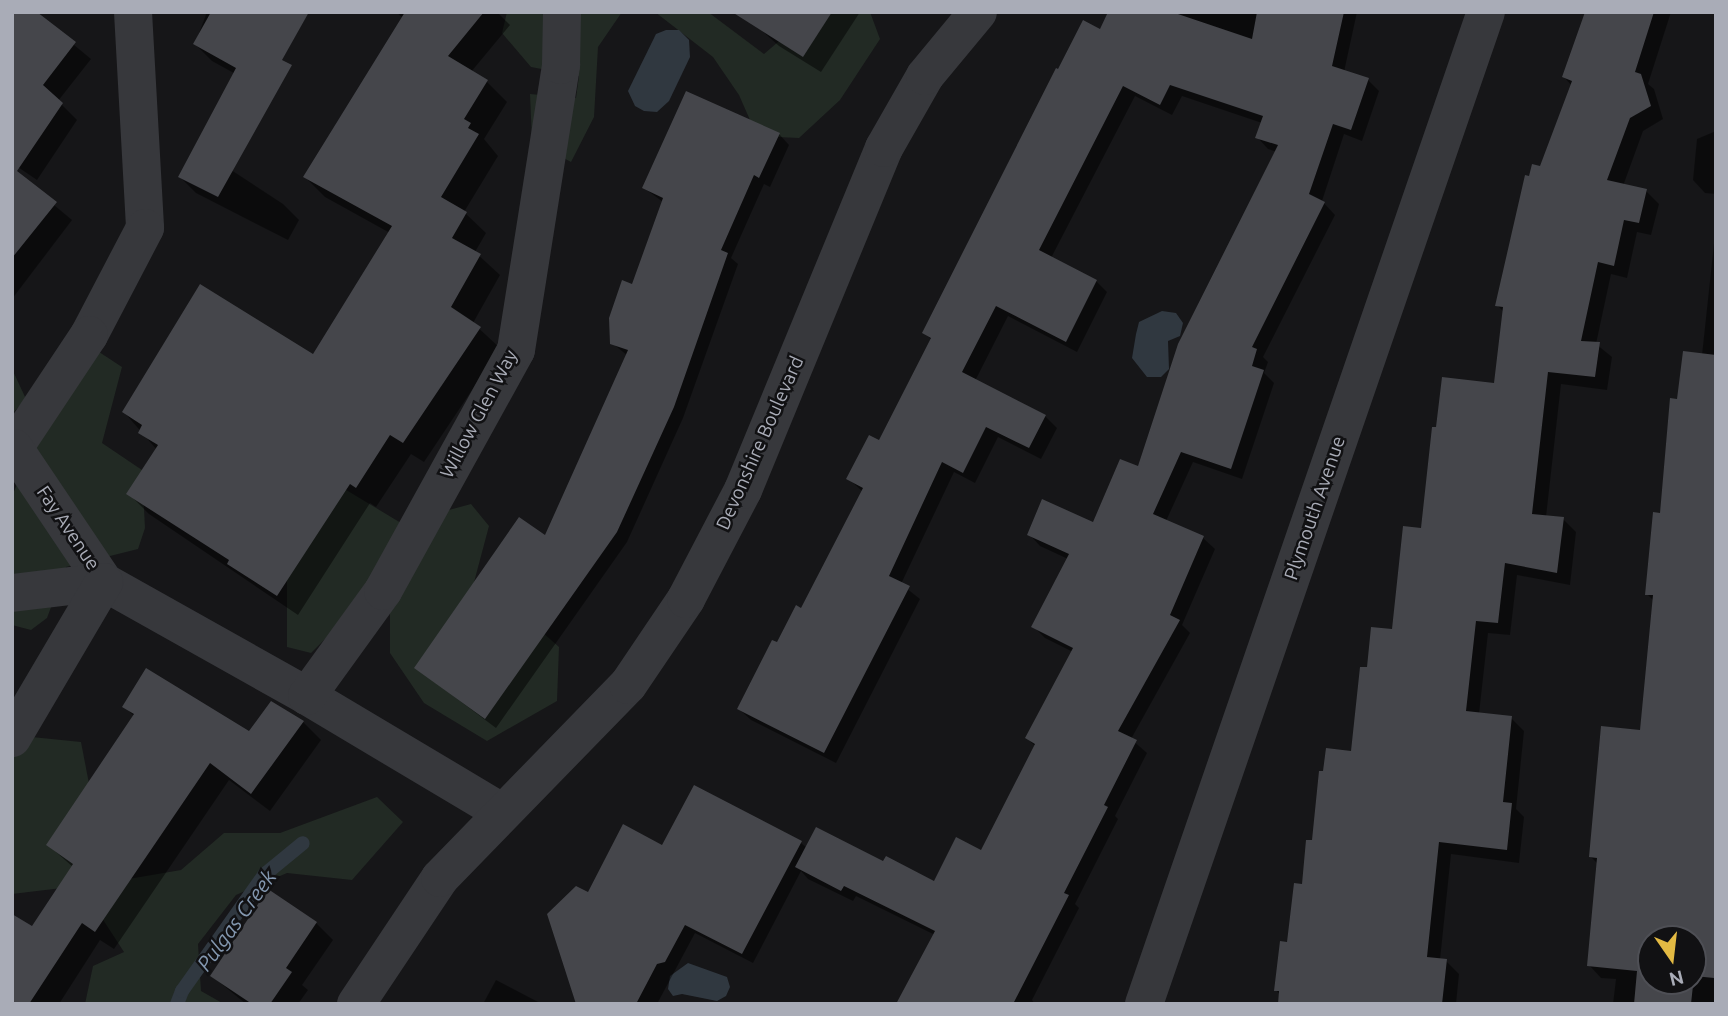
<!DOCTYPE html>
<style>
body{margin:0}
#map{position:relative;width:1728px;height:1016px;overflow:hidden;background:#161618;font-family:Ubuntu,sans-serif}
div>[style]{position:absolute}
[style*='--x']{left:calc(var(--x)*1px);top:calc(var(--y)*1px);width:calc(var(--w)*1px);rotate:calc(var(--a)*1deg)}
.green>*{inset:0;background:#222a24}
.water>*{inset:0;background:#303840}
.shadow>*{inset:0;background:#0007}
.stream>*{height:14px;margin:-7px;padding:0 7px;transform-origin:7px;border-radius:7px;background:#303840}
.building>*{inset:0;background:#45464b}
.street>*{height:38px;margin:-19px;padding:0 19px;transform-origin:19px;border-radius:19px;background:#37383c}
span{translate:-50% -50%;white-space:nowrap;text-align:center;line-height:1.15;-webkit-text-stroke:5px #111113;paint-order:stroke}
.street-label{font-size:19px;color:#a9acb7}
.water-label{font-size:21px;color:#8397af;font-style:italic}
.frame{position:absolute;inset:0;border:14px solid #a9acb7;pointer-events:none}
.north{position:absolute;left:1637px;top:925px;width:70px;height:70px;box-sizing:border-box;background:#111113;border:2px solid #4e4f55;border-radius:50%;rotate:166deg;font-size:19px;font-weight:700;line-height:28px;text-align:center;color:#a9acb7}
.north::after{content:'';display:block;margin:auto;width:24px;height:32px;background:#e3ba43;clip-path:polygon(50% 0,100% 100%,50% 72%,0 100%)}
</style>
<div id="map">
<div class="green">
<i style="clip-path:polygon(507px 12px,622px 12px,598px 47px,594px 117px,571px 162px,532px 141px,530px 94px,576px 98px,579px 76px,531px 67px,502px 33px)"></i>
<i style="clip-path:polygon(655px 12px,708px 12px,764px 54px,813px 12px,870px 12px,880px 39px,840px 100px,799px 138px,757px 136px,739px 95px,713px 57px)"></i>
<i style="clip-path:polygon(93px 348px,122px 367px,102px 443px,142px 470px,145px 528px,138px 549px,66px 567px,47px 618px,31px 630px,12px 625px,12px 496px,36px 440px)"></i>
<i style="clip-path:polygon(12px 369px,26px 399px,12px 414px)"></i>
<i style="clip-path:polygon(328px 479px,401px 523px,471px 504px,489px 526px,465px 616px,516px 609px,559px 647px,557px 701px,487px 741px,424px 703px,390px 653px,390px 612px,337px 627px,311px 653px,287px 647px,287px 551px)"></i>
<i style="clip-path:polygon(12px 735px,81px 742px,96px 820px,62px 888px,12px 894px)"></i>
<i style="clip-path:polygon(377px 797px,403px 822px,352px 880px,287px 873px,236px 895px,198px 944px,201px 991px,224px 1004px,85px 1004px,93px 966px,124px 952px,98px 912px,105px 883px,181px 870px,224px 833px,280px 833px)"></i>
</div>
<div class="water">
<i style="clip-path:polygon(666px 30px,679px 30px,689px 40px,690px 57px,669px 101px,657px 112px,644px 111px,635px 106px,628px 91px,656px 34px)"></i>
<i style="clip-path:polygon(1162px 311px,1176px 313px,1183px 323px,1180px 336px,1168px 341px,1169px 369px,1161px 377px,1147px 377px,1132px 358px,1136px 334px,1139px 322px)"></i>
<i style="clip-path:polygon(688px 963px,727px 977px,730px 987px,726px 996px,717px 1001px,682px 994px,673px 996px,668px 989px,670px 976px)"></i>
</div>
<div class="shadow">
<i style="clip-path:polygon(12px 12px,42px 12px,39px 16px,91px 59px,58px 101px,77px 120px,37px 180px,12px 163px)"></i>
<i style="clip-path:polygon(207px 12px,299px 12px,261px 88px,212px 61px,195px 44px)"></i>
<i style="clip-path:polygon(396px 12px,497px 12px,510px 25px,471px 72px,487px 82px,507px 102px,484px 139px,498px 156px,464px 212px,486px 233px,475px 252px,500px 275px,473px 323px,500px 348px,424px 462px,411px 454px,376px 507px,370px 503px,298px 615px,149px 514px,129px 494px,157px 450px,124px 412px,313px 356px,390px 233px,325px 197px,305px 177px,403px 18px)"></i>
<i style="clip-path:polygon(741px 12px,860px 12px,821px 72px,779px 46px)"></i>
<i style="clip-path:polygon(1110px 12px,1357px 12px,1344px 72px,1368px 80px,1379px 91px,1362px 141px,1344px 134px,1322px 201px,1335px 215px,1263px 357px,1268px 362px,1264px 373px,1274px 383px,1242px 479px,1193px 462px,1166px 521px,1203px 538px,1215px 549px,1182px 625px,1190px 633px,1131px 739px,1147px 753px,1115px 816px,1118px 819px,1075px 904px,1079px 908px,1032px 1000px,1035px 1004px,899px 1004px,935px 935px,856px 896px,853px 901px,808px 879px,801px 871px,753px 963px,695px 933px,657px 1004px,578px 1004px,589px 894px,663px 847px,801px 843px,807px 848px,884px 863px,935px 883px,981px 852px,1036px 747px,1027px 738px,1073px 652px,1045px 638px,1033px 626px,1068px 559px,1040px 546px,1029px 534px,1094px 524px,1139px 469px,1277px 152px,1268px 149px,1257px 137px,1262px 123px,1182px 96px,1172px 115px,1135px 96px,1051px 258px,1096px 281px,1107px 292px,1077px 352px,1008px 316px,975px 381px,1045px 416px,1057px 428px,1041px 459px,998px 437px,975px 483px,954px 472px,901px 584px,920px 599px,836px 763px,751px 720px,739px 709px,777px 644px,802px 610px,863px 492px,849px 479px,880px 443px,932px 340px,924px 333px,1059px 71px,1101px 31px)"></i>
<i style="clip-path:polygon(1586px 12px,1671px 12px,1648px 84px,1654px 89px,1663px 119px,1643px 131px,1623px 186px,1646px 191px,1659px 204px,1651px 235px,1637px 232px,1627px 278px,1611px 274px,1596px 344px,1612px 357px,1607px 390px,1561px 384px,1546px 517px,1563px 519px,1576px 532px,1570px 585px,1517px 575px,1510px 635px,1488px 633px,1479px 714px,1511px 718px,1524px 731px,1516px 809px,1524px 817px,1519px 863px,1451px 854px,1440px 960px,1446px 961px,1459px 974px,1456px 1004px,1279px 1004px,1280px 995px,1276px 990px,1314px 842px,1352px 753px,1368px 669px,1393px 631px,1423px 530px,1495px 385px,1504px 312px,1497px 305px,1531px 179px,1541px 168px,1572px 86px,1564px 77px)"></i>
<i style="clip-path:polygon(1716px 131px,1716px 194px,1705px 193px,1693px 180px,1697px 139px)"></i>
<i style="clip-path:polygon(779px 134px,789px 145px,770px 187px,764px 184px,731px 258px,738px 264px,683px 418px,627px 542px,496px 728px,416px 668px,545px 538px,628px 356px,612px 343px,663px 202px,644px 188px)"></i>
<i style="clip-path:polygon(196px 147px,283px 204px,299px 220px,288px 240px,196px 193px,180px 177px)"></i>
<i style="clip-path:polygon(12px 170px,72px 220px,12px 299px)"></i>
<i style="clip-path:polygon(evenodd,1716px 225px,1716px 1004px,1613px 1004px,1616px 979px,1601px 978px,1589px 965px,1598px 864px,1590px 856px,1641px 732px,1654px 601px,1647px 594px,1679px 400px,1702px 355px,1716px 225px,1651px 939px,1693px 939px,1693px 981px,1651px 981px,1651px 939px)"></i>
<i style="clip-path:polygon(125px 707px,249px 733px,303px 722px,321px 740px,270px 811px,229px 780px,114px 949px,100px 940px,59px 1004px,12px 1004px,33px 928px,73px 867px,48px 845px,135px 717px)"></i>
<i style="clip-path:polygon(316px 923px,333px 940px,302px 985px,308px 990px,298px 1004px,246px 1004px,212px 976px)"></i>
<i style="clip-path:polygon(496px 980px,542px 1004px,483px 1004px)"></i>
</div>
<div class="stream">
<i style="--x:177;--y:1004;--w:14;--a:-69"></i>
<i style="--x:182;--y:991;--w:142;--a:-54.7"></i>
<i style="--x:264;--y:875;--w:50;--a:-39.4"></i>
</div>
<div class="building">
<i style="clip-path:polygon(12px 12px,37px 12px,76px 42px,43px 85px,63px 103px,17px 171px,57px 202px,12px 258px)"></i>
<i style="clip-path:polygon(211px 12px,309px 12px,282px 60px,292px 65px,218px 197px,178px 177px,236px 68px,193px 44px)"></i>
<i style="clip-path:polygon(405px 12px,484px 12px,448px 56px,488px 80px,464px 119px,471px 123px,468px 128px,479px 134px,441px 197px,467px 212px,452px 238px,481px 254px,451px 307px,481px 327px,403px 443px,390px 435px,356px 488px,350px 484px,277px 596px,227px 564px,229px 560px,126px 494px,158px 445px,138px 433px,142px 425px,122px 412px,200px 284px,313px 354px,392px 226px,303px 177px)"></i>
<i style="clip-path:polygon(732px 12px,832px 12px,803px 57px)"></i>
<i style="clip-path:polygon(1108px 12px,1172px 12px,1252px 39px,1257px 12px,1344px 12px,1332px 66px,1369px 78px,1351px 130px,1333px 124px,1309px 194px,1325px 202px,1252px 347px,1257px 349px,1252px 366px,1264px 370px,1231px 469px,1181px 452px,1153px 514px,1204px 536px,1170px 615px,1180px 620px,1118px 731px,1137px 740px,1104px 805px,1108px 807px,1064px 893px,1069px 895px,1013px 1004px,896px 1004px,935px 931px,844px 886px,841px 891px,795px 867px,816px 827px,883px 861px,886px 856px,934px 881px,956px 837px,981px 850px,1035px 744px,1025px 738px,1073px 648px,1031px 627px,1069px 554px,1027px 535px,1042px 499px,1093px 522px,1120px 459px,1138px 466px,1178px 344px,1278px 145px,1255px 138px,1263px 116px,1170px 85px,1160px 105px,1123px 86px,1039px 250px,1097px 280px,1066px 342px,996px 306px,962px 372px,1046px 415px,1029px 448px,986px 427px,963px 473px,942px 462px,889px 576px,910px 586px,824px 753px,737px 709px,772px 640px,777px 642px,796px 605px,801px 608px,863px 488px,846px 479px,869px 435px,879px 440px,931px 338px,922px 333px,1056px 68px,1058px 69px,1083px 20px,1100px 29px)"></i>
<i style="clip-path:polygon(1585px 12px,1654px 12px,1635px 72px,1641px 74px,1651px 106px,1630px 118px,1607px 180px,1647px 189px,1639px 223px,1624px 220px,1614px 266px,1598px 262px,1581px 341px,1600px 342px,1595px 377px,1548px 372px,1532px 514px,1564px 517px,1557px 573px,1505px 563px,1498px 623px,1476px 621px,1466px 711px,1512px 716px,1503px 802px,1512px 803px,1507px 850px,1439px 842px,1427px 957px,1447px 959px,1442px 1004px,1278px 1004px,1279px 991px,1274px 991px,1280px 941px,1287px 942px,1294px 883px,1302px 884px,1306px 840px,1312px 840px,1319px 771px,1323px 771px,1326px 748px,1351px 751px,1360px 667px,1367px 667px,1371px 627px,1392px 629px,1403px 526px,1421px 528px,1432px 427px,1436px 427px,1442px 377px,1494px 383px,1503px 307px,1495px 306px,1525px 175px,1529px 176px,1532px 164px,1540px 166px,1572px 81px,1562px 77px)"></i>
<i style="clip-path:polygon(686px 91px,780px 133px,759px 178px,754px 175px,721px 250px,728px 253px,674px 407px,617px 532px,485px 719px,414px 668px,519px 517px,545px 535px,628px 350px,610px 344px,609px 318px,622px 280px,632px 284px,663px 198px,642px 188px)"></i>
<i style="clip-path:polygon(evenodd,1683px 351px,1716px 355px,1716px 960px,1714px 978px,1694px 976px,1691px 1004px,1634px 1004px,1637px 971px,1587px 966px,1597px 858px,1589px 857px,1601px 726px,1640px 730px,1653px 595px,1645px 595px,1653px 512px,1660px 513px,1670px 398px,1677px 399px,1683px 351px,1651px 939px,1693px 939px,1693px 981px,1651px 981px,1651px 939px)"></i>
<i style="clip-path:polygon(146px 668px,249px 731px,271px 701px,304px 721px,251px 794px,210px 763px,95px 932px,82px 923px,29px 1004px,12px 1004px,12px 914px,32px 926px,73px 864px,46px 845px,134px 714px,122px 707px)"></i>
<i style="clip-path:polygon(694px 785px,802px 841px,742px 954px,685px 925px,665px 962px,657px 964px,636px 1004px,576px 1004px,547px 914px,576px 886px,588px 892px,623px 824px,662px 845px)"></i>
<i style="clip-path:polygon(268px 889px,317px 922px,286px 968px,292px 972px,270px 1004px,252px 1004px,210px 976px)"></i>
</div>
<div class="street">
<i style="--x:133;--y:12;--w:216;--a:86.8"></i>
<i style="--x:145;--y:228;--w:121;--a:117.6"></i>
<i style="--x:89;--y:335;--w:136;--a:123.6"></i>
<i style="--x:14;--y:448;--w:161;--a:56.1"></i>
<i style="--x:104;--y:582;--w:233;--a:29.3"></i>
<i style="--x:307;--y:696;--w:228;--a:30.8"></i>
<i style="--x:12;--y:593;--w:93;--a:-6.8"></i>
<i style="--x:307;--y:696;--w:130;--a:-54.1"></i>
<i style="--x:383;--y:591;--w:275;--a:-61.1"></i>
<i style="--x:516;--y:350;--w:289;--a:-81"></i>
<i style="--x:561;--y:65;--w:53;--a:-88.9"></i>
<i style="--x:12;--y:738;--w:181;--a:-59.5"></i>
<i style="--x:356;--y:1004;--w:151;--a:-56.3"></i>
<i style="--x:440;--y:878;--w:269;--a:-45.8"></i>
<i style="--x:628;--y:685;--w:104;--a:-56"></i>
<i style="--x:686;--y:599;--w:123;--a:-62.4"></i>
<i style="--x:743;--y:490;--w:370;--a:-67.6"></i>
<i style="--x:884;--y:148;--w:83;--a:-60.3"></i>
<i style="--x:925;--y:76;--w:83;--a:-50.4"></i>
<i style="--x:1144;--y:1004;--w:1049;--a:-70.98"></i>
</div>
<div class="street-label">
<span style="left:479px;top:414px;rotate:-62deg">Willow Glen Way</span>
<span style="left:760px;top:443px;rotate:-66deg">Devonshire Boulevard</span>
<span style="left:1315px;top:508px;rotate:-71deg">Plymouth Avenue</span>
<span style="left:68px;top:528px;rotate:56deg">Fay Avenue</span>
</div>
<div class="water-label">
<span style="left:236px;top:920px;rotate:-54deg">Pulgas Creek</span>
</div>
<div class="frame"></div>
<div class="north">N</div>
</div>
